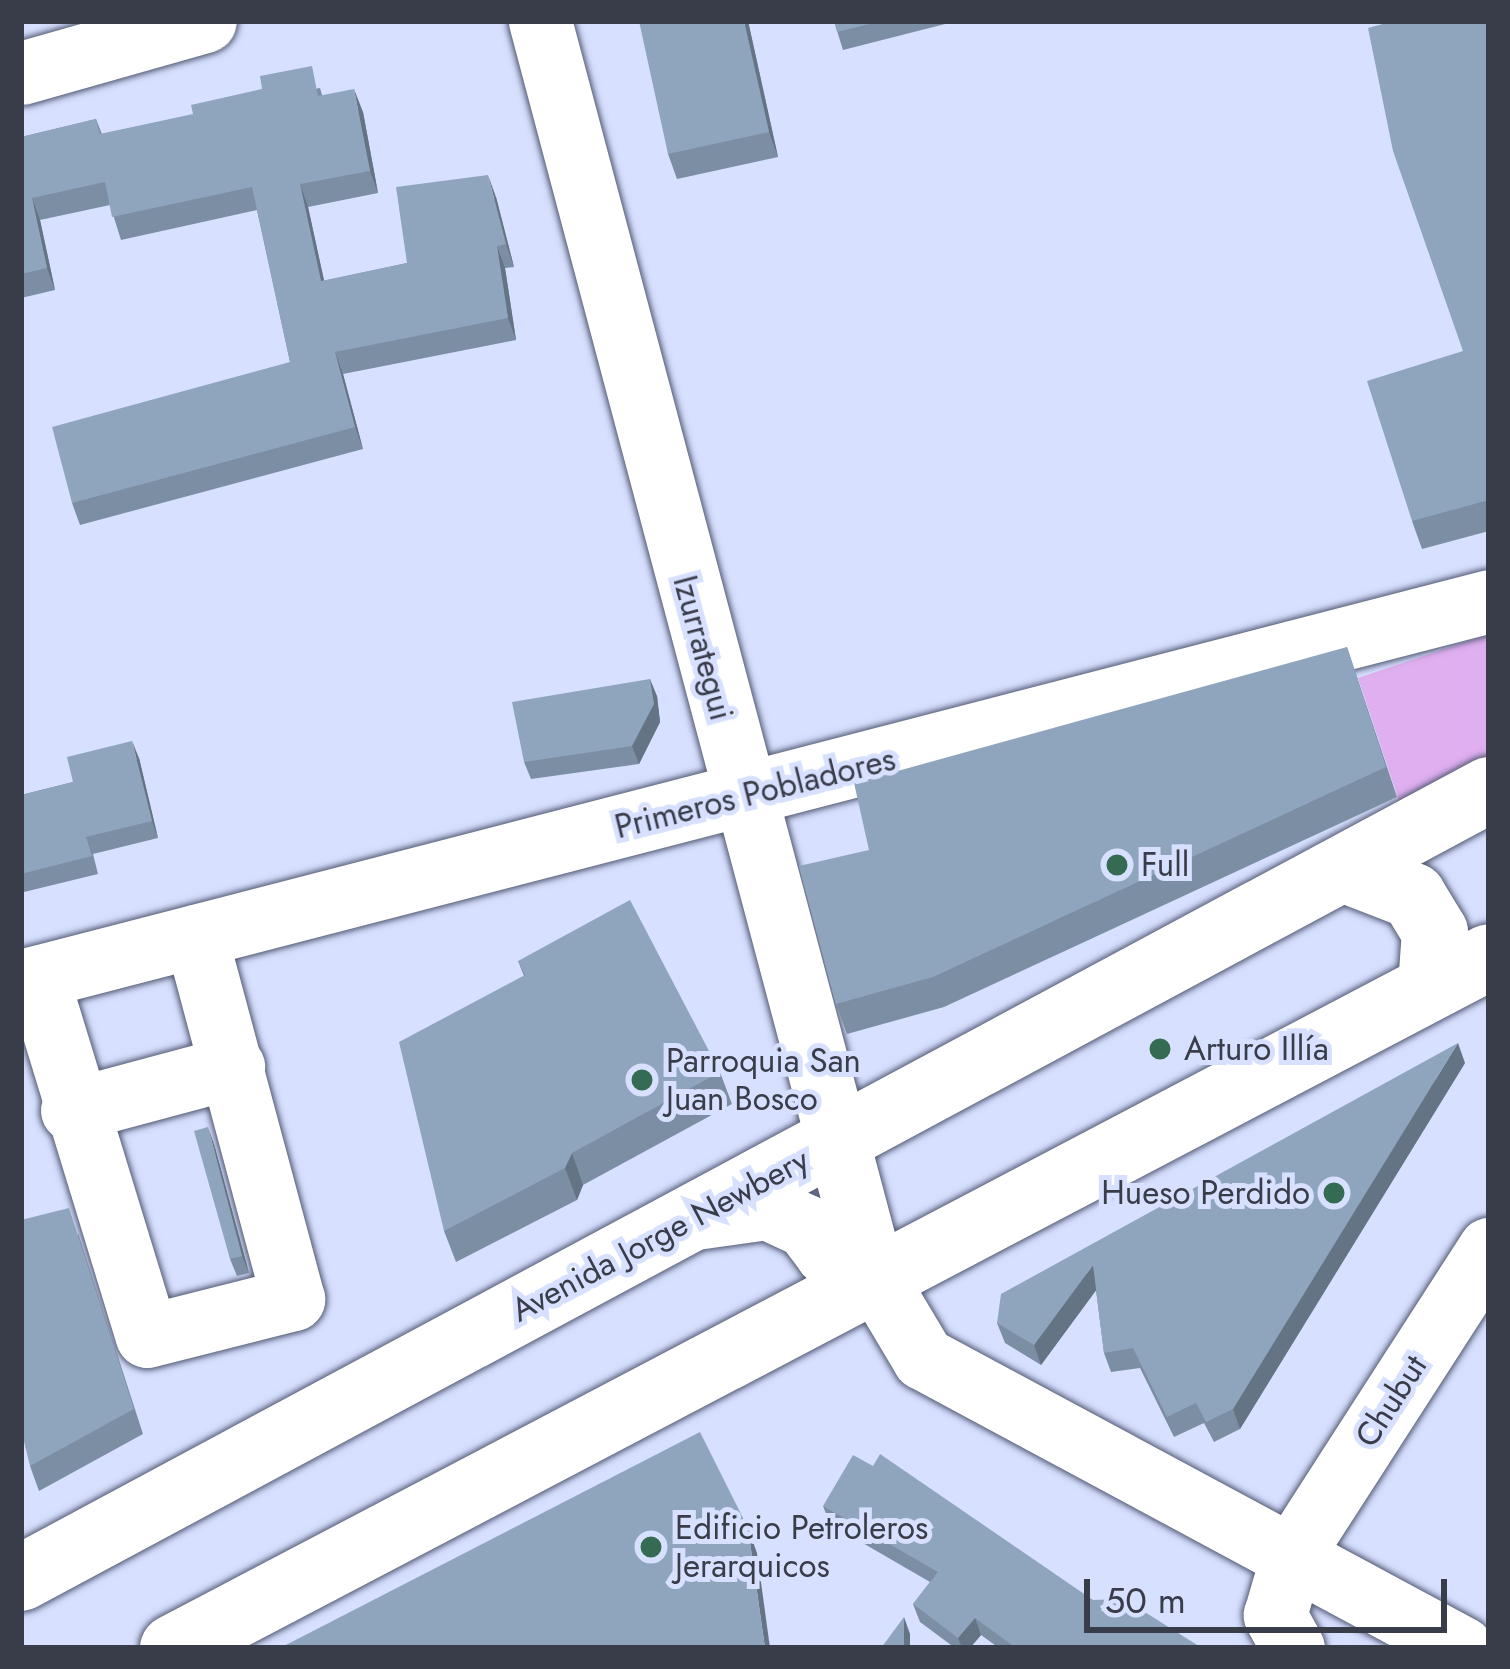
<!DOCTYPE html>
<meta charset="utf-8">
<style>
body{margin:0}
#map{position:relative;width:1510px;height:1669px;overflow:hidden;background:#d7e0ff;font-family:Jost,sans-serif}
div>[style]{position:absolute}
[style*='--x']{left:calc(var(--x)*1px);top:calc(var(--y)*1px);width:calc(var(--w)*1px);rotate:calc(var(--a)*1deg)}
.green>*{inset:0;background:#e0aff0}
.roads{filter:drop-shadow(0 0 3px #535a74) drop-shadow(0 0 3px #535a74)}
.minor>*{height:63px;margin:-31.5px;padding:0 31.5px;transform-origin:31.5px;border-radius:31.5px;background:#fff}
.highway>*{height:66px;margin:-33px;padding:0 33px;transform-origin:33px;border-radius:33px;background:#fff}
.wall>*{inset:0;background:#7b8ea3}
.shaded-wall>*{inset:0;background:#647484}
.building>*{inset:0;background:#8fa5bd}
.dots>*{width:33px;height:33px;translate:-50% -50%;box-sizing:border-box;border:6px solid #d7e0ff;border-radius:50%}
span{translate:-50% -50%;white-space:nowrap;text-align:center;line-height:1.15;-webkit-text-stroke:10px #d7e0ff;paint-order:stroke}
.street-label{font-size:33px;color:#393c49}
.poi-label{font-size:33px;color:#393c49}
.left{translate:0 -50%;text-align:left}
.right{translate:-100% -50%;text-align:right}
.frame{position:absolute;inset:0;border:24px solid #393c49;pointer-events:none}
.scale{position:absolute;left:1084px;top:1579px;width:363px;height:54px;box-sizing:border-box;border:6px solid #393c49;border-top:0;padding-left:15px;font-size:36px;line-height:42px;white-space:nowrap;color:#393c49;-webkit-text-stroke:9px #d7e0ff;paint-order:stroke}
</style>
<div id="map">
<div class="green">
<i style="clip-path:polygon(1489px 634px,1489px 758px,1400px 804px,1358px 678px)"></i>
</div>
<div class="roads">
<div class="minor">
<i style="--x:540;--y:21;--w:1296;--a:75.12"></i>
<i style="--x:873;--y:1274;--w:98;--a:59.2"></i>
<i style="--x:923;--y:1358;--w:612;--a:28.28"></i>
<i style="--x:21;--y:73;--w:191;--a:-15.8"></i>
<i style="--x:37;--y:977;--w:375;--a:73"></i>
<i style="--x:147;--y:1336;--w:151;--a:-14.2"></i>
<i style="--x:293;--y:1299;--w:376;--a:-105"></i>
<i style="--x:21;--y:981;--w:1516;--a:-14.51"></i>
<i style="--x:72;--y:1110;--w:167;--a:-15"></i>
<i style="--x:688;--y:1219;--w:80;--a:-7.9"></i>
<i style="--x:767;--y:1208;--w:43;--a:24.8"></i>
<i style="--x:806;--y:1226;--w:34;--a:53"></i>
<i style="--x:826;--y:1253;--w:51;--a:24.1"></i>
<i style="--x:1293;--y:1648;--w:38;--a:-119"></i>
<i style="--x:1275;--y:1615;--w:65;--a:-73.8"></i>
<i style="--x:1293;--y:1553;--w:362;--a:-57.2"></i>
</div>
<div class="highway">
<i style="--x:1348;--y:871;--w:70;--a:21"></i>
<i style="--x:1413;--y:896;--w:42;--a:58.6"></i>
<i style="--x:1435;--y:932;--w:55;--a:94.2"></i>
<i style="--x:21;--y:1578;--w:1666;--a:-28.23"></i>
<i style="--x:173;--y:1648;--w:1486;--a:-27.7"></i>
</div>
</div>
<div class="wall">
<i style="clip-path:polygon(748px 21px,778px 157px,677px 179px,668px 154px)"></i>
<i style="clip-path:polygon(834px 21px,957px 21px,843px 50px)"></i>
<i style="clip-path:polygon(1489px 21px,1489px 531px,1422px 549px,1412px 521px,1463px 351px)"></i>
<i style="clip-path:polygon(320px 88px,322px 95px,363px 112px,378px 193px,308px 207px,324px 281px,407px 263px,496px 197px,514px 267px,505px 268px,516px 340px,343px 374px,363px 449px,80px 525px,72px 503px,290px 362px,257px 210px,121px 240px,110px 205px,40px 220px,55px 290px,21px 298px,21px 137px,96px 119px,102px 134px)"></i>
<i style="clip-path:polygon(1347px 647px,1397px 797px,944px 1007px,847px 1034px,836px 1004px,869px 850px)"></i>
<i style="clip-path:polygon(657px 696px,660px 722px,639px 764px,531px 779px,524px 762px)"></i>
<i style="clip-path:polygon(139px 758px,158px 838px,93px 854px,98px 874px,24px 892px,21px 883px,21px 795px,73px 782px)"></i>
<i style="clip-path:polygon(518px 961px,720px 1072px,732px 1104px,583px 1185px,577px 1200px,456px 1262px,444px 1231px,524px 976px)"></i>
<i style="clip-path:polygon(1465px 1063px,1240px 1429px,1214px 1442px,1204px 1423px,1174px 1437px,1140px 1368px,1111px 1372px,1104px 1353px,1096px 1290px,1041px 1365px,1005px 1343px,997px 1323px)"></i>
<i style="clip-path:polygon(214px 1144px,249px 1273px,237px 1276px,230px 1259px)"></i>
<i style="clip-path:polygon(78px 1233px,143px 1434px,39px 1491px,30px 1466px)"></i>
<i style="clip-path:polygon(823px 1506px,1093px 1600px,1202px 1648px,999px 1648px,981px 1635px,970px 1648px,955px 1648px,920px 1622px,913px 1604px,930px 1582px,830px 1524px)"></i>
</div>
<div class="shaded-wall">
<i style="clip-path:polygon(744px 21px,748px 21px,778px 157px,769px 132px)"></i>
<i style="clip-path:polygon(354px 89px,363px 112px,378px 193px,370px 171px)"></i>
<i style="clip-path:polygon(488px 175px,496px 197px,514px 267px,506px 244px)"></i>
<i style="clip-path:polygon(300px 184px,308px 207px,329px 303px,321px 281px)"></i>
<i style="clip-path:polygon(32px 198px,40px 220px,55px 290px,47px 268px)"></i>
<i style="clip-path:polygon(497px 246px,505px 268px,516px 340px,508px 318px)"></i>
<i style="clip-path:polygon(335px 352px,343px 374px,363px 449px,355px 427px)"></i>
<i style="clip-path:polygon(650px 679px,657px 696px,660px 722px,639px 764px,632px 746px)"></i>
<i style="clip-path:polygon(132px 741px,139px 758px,158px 838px,152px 821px)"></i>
<i style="clip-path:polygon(1458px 1043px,1465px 1063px,1240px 1429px,1233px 1409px)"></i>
<i style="clip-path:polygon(208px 1127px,214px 1144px,249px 1273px,242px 1256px)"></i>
<i style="clip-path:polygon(572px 1153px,583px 1185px,577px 1200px,565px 1168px)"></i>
<i style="clip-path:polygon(1093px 1265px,1100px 1285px,1041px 1365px,1034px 1345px)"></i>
<i style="clip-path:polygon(748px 1528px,757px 1553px,770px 1648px,765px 1648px)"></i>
<i style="clip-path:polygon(904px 1617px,910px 1634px,910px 1648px,904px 1648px)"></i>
<i style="clip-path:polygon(975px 1618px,981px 1635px,970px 1648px,962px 1648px,958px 1638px)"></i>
</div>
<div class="building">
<i style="clip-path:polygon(639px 21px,744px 21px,769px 132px,668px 154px)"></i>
<i style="clip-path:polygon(834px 21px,882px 21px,837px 32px)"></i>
<i style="clip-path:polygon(1394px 21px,1489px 21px,1489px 500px,1412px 521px,1367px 381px,1463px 351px,1393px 151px,1368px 28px)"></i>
<i style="clip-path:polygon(312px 66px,318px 96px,354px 89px,370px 171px,300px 184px,321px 281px,407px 263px,396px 187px,488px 175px,506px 244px,497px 246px,508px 318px,335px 352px,355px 427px,72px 503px,52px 427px,290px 362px,252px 187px,112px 217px,105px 182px,32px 198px,47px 268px,21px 274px,21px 137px,96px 119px,100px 134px,193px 114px,191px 105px,262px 89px,260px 76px)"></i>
<i style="clip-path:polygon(1347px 647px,1386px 767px,933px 977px,836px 1004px,799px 866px,869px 850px,854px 783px)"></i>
<i style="clip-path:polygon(650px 679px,654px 704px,632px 746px,524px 762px,512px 702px)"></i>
<i style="clip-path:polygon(132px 741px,152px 821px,86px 837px,92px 856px,21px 874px,21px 795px,73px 782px,67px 757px)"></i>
<i style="clip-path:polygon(630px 900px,720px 1072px,572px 1153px,565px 1168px,444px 1231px,399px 1042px,525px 975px,518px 961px)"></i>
<i style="clip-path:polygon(1458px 1043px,1233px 1409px,1206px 1422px,1196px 1403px,1167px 1417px,1133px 1348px,1104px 1353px,1093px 1265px,1034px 1345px,997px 1323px,1001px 1294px)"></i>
<i style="clip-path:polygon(208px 1127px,242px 1256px,230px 1259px,194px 1131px)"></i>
<i style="clip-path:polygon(69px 1208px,134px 1409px,30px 1466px,21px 1429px,21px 1220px)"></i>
<i style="clip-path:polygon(700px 1432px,748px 1528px,765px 1648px,280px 1648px)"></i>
<i style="clip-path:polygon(880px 1454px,1093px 1600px,1124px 1599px,1202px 1648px,1016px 1648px,975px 1618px,958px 1638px,913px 1604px,938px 1572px,823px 1506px,853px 1455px,873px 1466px)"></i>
<i style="clip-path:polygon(904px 1617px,904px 1648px,881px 1648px)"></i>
</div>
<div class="dots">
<i style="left:1117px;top:865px;background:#346b52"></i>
<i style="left:1160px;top:1049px;background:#346b52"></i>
<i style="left:642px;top:1080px;background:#346b52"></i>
<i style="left:1334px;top:1193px;background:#346b52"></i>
<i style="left:651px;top:1547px;background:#346b52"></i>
</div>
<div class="street-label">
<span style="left:703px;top:648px;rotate:75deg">Izurrategui</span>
<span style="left:755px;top:793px;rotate:-14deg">Primeros Pobladores</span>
<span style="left:660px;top:1235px;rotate:-28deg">Avenida Jorge Newbery</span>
<span style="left:1391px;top:1401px;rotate:-57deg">Chubut</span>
</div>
<div class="poi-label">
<span class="left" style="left:1141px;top:865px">Full</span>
<span class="left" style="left:1184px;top:1049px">Arturo Illía</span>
<span class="left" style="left:666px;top:1080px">Parroquia San<br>Juan Bosco</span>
<span class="right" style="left:1310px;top:1193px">Hueso Perdido</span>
<span class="left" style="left:675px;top:1547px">Edificio Petroleros<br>Jerarquicos</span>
</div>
<div class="frame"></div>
<div class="scale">50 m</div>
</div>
